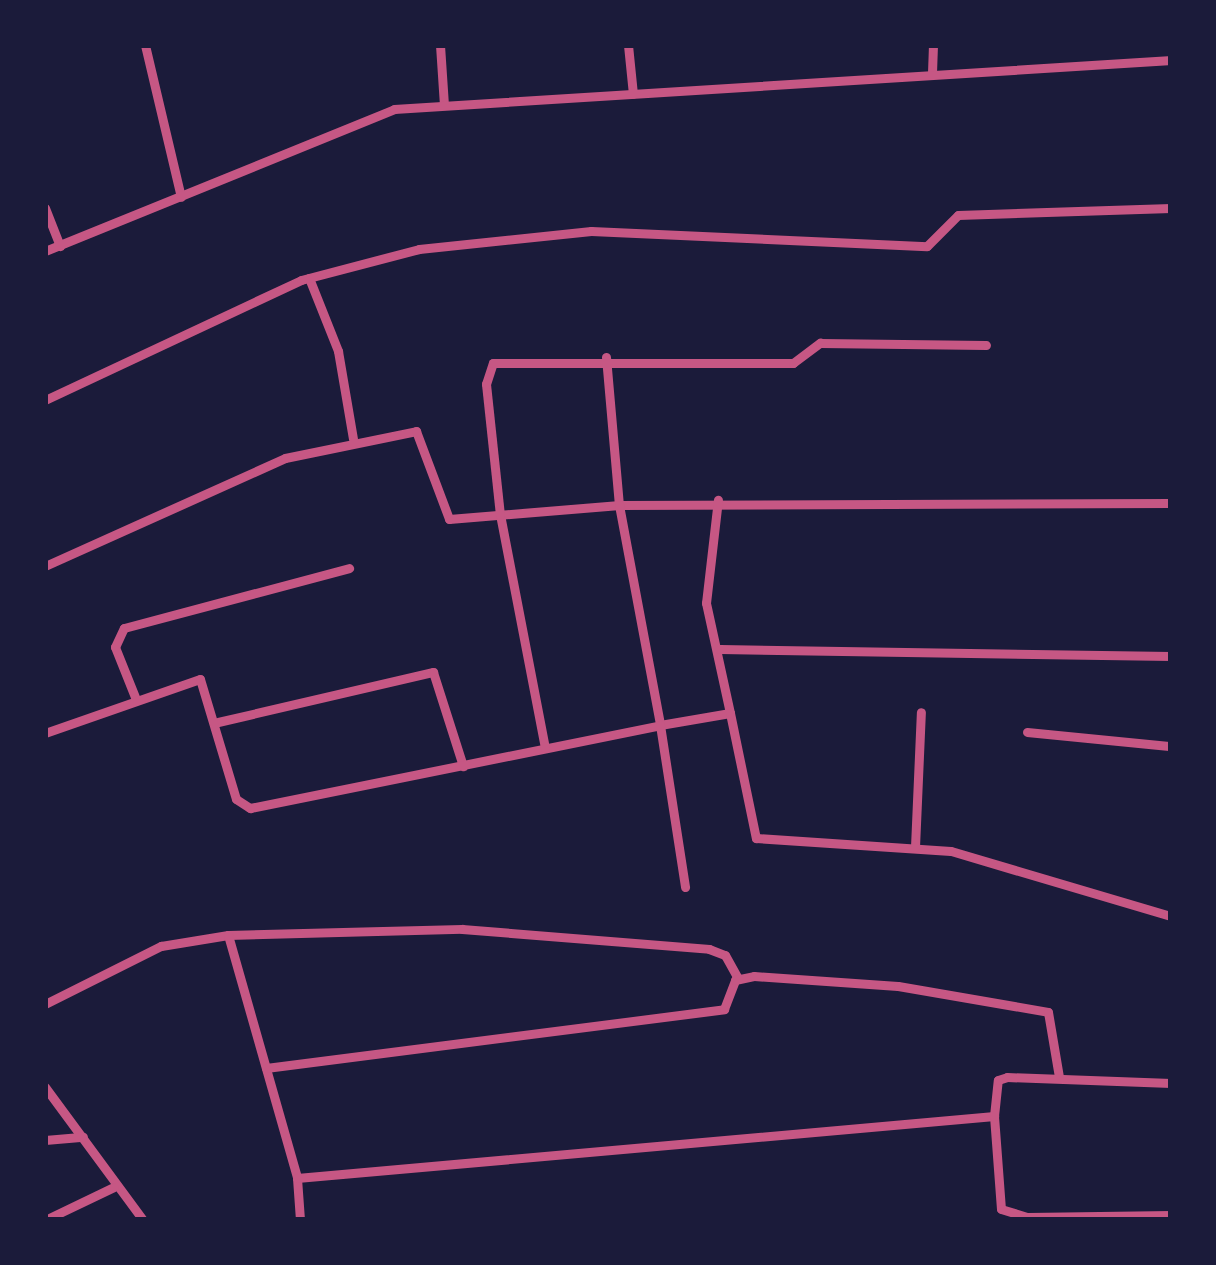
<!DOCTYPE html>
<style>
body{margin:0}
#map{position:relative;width:1216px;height:1265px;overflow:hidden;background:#1b1b3a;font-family:"Fira Sans Condensed",sans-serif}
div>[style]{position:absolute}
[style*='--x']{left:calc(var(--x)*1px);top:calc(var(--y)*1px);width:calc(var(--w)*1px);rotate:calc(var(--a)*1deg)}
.minor>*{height:9px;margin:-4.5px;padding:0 4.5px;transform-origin:4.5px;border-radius:4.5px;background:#c65784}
span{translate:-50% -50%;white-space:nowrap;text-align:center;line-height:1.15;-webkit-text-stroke:10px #1b1b3a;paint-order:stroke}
.frame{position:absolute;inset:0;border:48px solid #1b1b3a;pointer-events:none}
</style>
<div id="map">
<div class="minor">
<i style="--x:145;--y:45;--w:156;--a:76.7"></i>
<i style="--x:440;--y:45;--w:60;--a:86.2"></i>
<i style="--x:628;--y:45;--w:49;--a:84.2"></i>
<i style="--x:932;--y:73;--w:28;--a:-88"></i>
<i style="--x:45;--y:208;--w:41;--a:68.5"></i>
<i style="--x:45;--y:251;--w:377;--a:-22.1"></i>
<i style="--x:394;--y:109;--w:779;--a:-3.61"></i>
<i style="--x:309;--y:278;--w:79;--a:68.3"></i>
<i style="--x:338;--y:351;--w:89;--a:80.3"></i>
<i style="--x:606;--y:357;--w:149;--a:85"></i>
<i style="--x:619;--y:505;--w:552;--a:-0.21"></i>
<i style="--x:45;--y:400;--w:283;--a:-25.1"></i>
<i style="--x:301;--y:280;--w:122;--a:-14.7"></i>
<i style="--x:419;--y:249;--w:173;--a:-6"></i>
<i style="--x:591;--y:231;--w:336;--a:2.6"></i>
<i style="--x:927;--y:246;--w:44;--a:-45"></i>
<i style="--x:958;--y:215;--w:213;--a:-1.9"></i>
<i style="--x:45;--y:566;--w:263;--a:-24.2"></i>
<i style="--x:285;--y:458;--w:134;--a:-11.6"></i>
<i style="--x:416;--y:431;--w:94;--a:69.4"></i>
<i style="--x:449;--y:519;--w:171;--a:-4.7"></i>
<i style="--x:619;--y:505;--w:224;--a:79.4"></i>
<i style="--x:660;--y:725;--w:71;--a:-9.7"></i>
<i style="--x:730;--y:713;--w:113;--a:-102.3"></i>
<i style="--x:706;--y:603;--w:104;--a:-83.4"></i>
<i style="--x:720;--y:649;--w:451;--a:0.9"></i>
<i style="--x:135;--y:697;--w:54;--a:-111.8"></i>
<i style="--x:115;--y:647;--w:21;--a:-65"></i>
<i style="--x:124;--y:628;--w:233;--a:-14.9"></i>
<i style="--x:730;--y:713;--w:128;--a:78.3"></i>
<i style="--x:756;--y:838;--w:195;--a:3.8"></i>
<i style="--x:951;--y:851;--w:229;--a:16.5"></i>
<i style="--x:218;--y:722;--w:221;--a:-13.1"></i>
<i style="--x:433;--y:672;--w:99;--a:72.3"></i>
<i style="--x:1027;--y:732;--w:145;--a:5.6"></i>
<i style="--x:45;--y:733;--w:164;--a:-19.2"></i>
<i style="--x:200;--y:679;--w:125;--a:73.3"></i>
<i style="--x:236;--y:799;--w:17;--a:33"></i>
<i style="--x:250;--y:808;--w:418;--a:-11.4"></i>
<i style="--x:660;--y:725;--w:164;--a:81.2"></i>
<i style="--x:545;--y:748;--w:237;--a:-100.9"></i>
<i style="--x:500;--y:515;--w:132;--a:-96.1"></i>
<i style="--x:486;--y:384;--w:22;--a:-72"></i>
<i style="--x:493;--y:363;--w:300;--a:0"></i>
<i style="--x:793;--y:363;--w:34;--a:-37"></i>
<i style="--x:820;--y:343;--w:166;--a:0.7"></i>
<i style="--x:915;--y:847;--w:135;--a:-87.5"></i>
<i style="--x:228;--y:935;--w:234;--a:-1.5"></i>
<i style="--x:462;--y:929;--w:248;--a:4.6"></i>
<i style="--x:709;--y:949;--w:17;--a:21"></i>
<i style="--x:725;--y:955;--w:26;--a:61"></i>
<i style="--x:45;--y:1004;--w:130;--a:-26.6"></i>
<i style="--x:161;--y:946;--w:68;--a:-9.3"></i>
<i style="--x:228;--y:935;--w:253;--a:74.1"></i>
<i style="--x:297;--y:1178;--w:42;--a:85.9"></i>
<i style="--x:266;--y:1068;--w:462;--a:-7.3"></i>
<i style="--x:724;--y:1009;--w:31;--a:-69"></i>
<i style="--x:735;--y:980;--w:19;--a:-12"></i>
<i style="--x:754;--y:976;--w:144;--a:4"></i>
<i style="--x:898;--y:986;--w:152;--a:9.8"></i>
<i style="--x:1048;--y:1012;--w:66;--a:80.4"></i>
<i style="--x:45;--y:1087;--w:165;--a:53.6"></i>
<i style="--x:994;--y:1116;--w:93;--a:85.7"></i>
<i style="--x:1001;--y:1209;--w:28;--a:17"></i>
<i style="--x:1028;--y:1217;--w:143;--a:-0.8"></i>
<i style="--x:45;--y:1140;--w:38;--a:-5"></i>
<i style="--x:297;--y:1178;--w:700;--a:-5.08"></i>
<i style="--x:994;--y:1116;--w:36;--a:-84"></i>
<i style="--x:998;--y:1080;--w:9;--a:-18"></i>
<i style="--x:1007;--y:1077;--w:164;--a:2.1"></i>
<i style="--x:45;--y:1220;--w:76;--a:-25.6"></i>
</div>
<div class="frame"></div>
</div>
